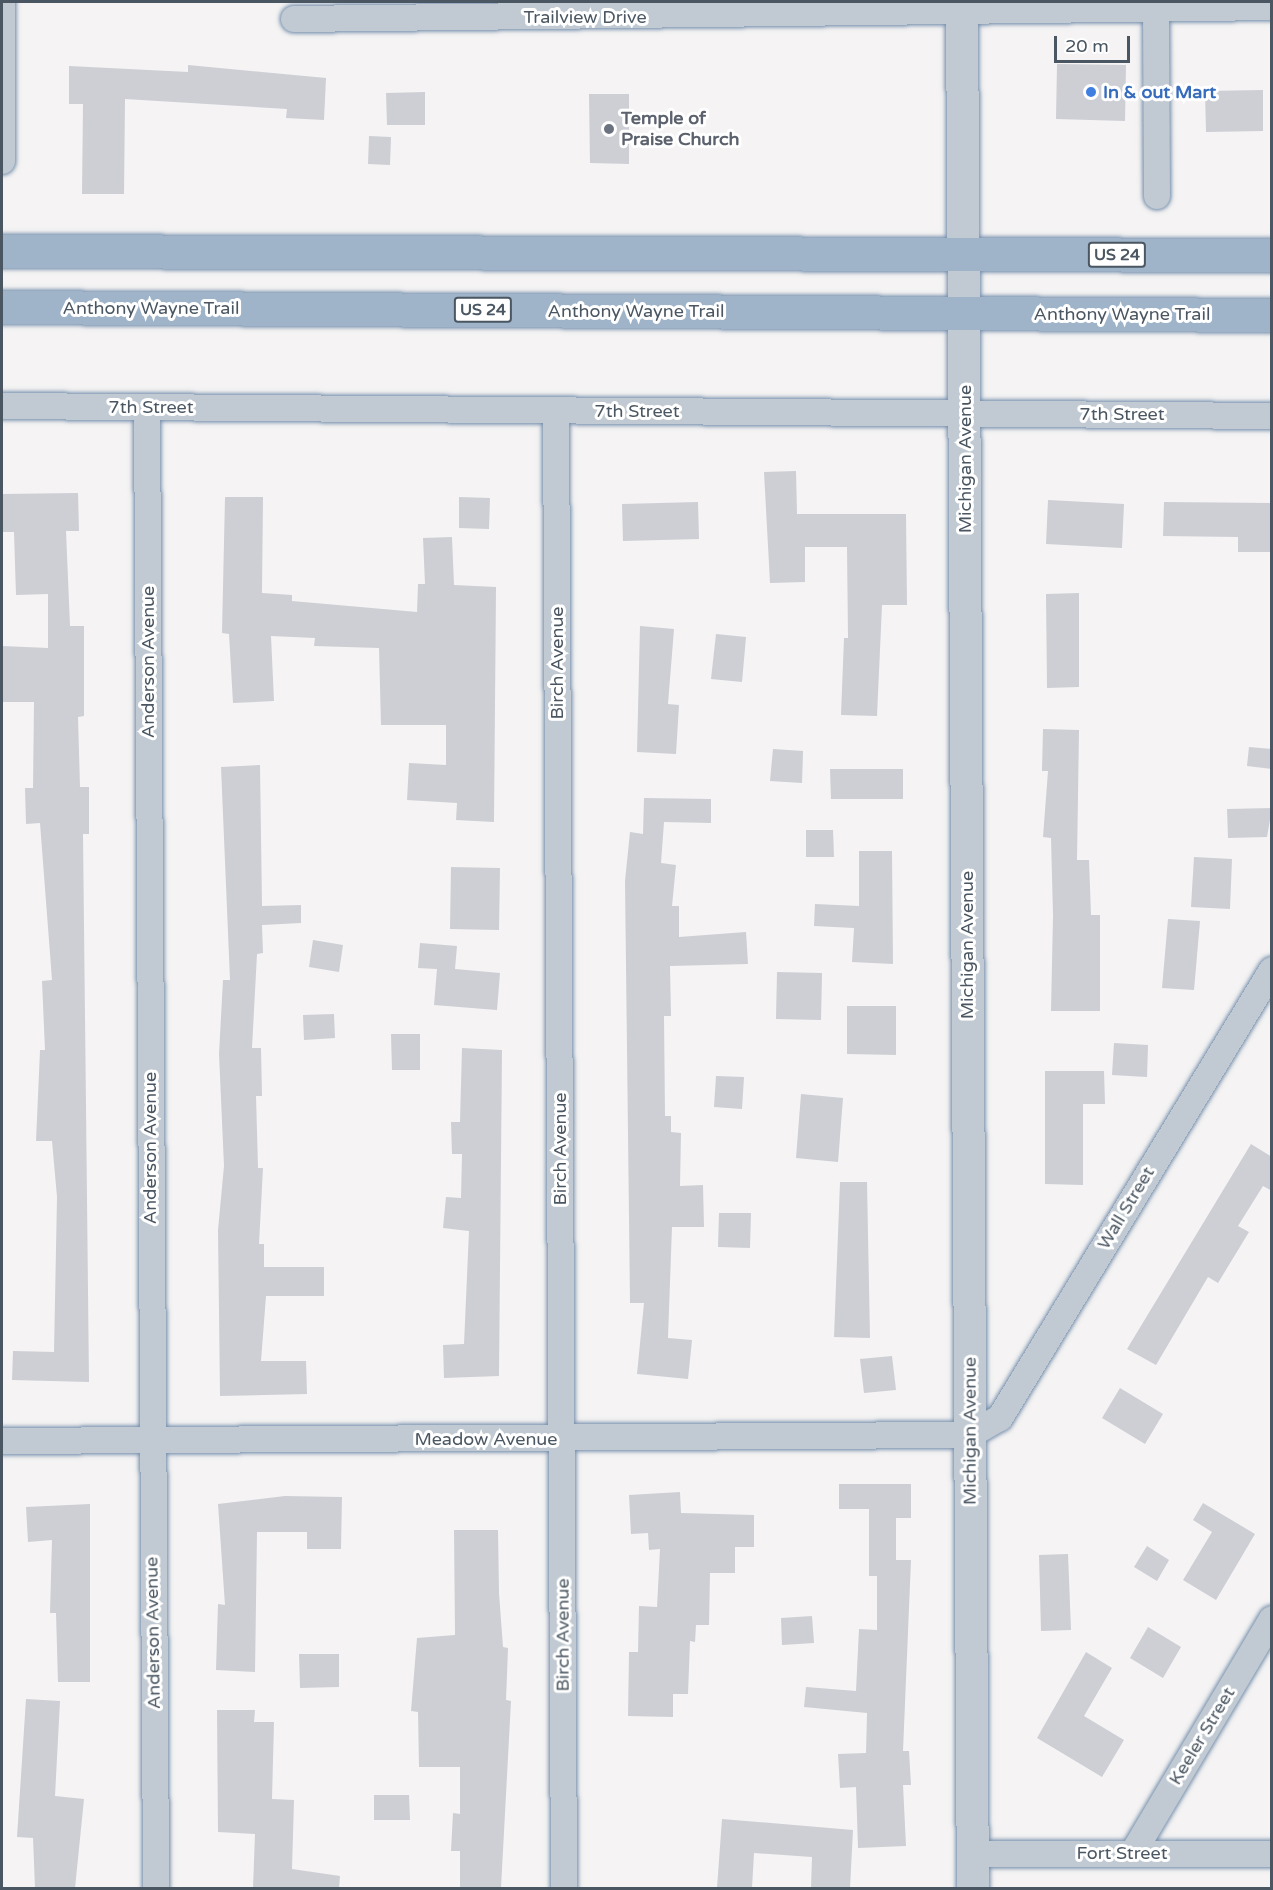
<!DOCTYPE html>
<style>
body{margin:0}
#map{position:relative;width:1273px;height:1890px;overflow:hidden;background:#f5f3f3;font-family:"Varela Round",sans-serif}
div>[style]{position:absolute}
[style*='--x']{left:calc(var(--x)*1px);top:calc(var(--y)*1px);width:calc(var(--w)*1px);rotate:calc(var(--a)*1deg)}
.building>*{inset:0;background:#cdcfd5}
.roads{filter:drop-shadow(0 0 2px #7690ad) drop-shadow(0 0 2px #7690ad)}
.minor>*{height:26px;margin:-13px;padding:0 13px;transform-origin:13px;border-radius:13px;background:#c1cad2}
.tertiary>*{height:32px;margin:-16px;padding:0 16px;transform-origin:16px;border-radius:16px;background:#c1cad2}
.trunk>*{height:33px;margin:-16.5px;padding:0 16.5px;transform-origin:16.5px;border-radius:16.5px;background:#9fb4c9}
.dots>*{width:16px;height:16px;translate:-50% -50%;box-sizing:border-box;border:3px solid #fff;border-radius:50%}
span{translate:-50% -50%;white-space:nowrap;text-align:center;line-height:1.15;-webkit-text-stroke:6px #fff;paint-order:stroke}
.shield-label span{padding:2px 4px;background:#fff;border:2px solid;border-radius:4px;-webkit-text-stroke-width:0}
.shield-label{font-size:16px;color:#4a5661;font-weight:700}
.street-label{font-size:18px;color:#4a5661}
.shop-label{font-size:18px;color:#366cbe;font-weight:700}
.left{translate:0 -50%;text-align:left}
.worship-label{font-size:18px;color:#5b616d;font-weight:700}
.frame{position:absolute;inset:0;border:3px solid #4a5661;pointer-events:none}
.scale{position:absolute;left:1054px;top:36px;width:76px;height:27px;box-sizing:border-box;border:3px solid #4a5661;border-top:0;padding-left:8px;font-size:18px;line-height:21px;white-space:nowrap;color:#4a5661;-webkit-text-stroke:4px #fff;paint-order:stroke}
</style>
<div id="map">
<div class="building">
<i style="clip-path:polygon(1057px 64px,1126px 65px,1125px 121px,1056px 119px)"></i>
<i style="clip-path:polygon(188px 65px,326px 78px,324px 120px,286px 118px,287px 109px,125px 99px,124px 194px,82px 194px,83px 104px,69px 104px,69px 66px,188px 72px)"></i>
<i style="clip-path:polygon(1263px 90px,1263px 131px,1206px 132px,1205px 91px)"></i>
<i style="clip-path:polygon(425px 92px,425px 125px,387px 125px,386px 93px)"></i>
<i style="clip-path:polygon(589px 94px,629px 94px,629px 164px,590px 163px)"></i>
<i style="clip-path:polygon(369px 136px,391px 137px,390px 165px,368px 164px)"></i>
<i style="clip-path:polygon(796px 471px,797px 514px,906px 514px,907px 605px,882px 605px,877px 716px,841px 715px,844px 638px,848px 638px,847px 547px,805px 547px,805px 582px,770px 583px,764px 472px)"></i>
<i style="clip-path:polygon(78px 493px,79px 531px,66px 531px,70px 626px,84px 626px,84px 716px,78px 717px,80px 787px,89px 787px,89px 834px,83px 834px,89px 1382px,12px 1380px,13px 1351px,54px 1352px,57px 1197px,52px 1141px,36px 1141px,40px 1050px,45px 1050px,42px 981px,52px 980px,40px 823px,26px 824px,25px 788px,33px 788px,34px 702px,3px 702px,2px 677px,2px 646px,48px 648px,48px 594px,16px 595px,14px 532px,2px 532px,2px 494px)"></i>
<i style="clip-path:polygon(225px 497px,263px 497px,262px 593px,292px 595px,292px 601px,417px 612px,418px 584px,425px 584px,423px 538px,452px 537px,454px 585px,496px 587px,494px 822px,456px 820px,457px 803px,407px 800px,409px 763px,446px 765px,446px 725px,381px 725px,379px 648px,314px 646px,315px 638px,271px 636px,274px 701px,233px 703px,229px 634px,222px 633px)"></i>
<i style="clip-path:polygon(459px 497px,490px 498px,489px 529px,459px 528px)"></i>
<i style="clip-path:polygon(1048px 500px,1124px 504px,1122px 548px,1046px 544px)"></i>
<i style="clip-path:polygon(698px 502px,699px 539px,623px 541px,622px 504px)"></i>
<i style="clip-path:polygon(1164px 502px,1272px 503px,1272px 552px,1238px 552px,1238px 537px,1163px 536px)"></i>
<i style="clip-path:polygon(1079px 593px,1079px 687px,1047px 688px,1046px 594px)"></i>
<i style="clip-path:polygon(640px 626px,674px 629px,668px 704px,679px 705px,676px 754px,637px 752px)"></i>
<i style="clip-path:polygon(716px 634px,746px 637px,742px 682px,711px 679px)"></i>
<i style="clip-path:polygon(1043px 729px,1079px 730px,1077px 860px,1089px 860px,1091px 915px,1100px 915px,1100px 1011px,1051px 1011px,1053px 915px,1051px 838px,1043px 837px,1048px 771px,1042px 771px)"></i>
<i style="clip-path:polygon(1249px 747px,1272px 749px,1272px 769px,1247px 766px)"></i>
<i style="clip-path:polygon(773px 749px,803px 751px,802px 783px,770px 781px)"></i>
<i style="clip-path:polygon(260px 765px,262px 906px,301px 905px,301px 923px,262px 925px,263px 953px,257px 954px,252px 1048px,261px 1048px,262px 1096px,256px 1096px,258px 1168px,263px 1168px,259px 1244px,264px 1244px,264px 1267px,324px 1267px,324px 1296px,266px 1296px,261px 1361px,306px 1361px,307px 1394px,220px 1396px,218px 1230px,224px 1166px,219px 1054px,223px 980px,230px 980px,221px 767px)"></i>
<i style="clip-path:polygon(830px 769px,903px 769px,903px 799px,831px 799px)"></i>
<i style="clip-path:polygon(644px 798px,711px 799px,711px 823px,664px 822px,661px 863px,676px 865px,672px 906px,679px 906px,679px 937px,746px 932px,748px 964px,670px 966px,671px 1016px,664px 1016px,665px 1116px,671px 1116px,671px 1132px,681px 1133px,680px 1186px,703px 1185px,704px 1227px,672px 1227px,668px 1338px,692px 1340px,688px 1379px,637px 1374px,644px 1303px,630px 1303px,625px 881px,630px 832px,643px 834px)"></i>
<i style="clip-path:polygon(1272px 808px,1267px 837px,1228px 838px,1227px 809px)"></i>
<i style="clip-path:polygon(806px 830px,833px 830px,834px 857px,806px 857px)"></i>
<i style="clip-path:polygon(859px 851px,892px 851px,893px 964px,852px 962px,854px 928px,814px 926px,815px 904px,859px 906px)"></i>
<i style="clip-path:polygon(1194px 857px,1232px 859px,1230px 909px,1191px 907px)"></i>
<i style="clip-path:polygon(451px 867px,500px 868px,499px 930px,450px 929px)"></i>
<i style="clip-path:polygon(1168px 919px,1200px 921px,1194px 990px,1162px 988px)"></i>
<i style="clip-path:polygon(313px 940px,343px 945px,339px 972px,309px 967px)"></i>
<i style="clip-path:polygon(420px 943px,457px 946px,455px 969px,500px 973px,497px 1010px,434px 1005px,437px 969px,418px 968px)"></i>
<i style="clip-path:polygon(777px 972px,822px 973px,821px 1020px,776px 1019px)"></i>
<i style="clip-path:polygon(847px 1006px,896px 1006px,896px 1055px,847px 1054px)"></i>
<i style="clip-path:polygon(334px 1014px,335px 1038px,304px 1040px,303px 1015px)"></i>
<i style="clip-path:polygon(391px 1034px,420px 1034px,420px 1070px,392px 1070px)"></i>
<i style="clip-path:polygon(1114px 1043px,1148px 1045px,1147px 1077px,1112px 1075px)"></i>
<i style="clip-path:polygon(462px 1048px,502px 1050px,499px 1376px,444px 1378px,443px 1345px,464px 1344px,469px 1231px,443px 1228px,446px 1197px,461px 1198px,462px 1154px,452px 1154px,451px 1122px,460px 1122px)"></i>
<i style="clip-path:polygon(1045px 1071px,1104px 1071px,1105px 1104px,1083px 1104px,1083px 1185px,1045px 1184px)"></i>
<i style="clip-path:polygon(716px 1076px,744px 1077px,742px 1109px,714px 1107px)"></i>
<i style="clip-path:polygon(801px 1094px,843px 1098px,838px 1162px,796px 1158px)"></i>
<i style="clip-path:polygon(1251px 1144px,1272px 1157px,1272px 1191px,1263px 1186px,1238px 1226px,1249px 1232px,1218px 1283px,1208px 1277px,1156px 1365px,1127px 1349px)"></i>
<i style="clip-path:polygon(840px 1182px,867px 1182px,870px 1338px,834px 1337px)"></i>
<i style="clip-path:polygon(719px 1213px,751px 1213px,750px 1248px,718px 1247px)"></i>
<i style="clip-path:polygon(892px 1356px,896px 1390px,864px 1393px,860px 1359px)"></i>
<i style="clip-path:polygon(1120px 1388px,1163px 1414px,1145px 1444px,1102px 1418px)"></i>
<i style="clip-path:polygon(839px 1484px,911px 1484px,911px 1518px,896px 1518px,896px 1560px,911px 1560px,903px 1751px,909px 1751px,911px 1785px,903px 1785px,906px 1846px,858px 1848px,856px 1787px,840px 1788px,838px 1754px,866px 1753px,867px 1713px,804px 1707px,806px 1687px,856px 1691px,859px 1629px,877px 1630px,877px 1576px,869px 1576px,869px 1509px,839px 1509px)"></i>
<i style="clip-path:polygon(680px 1492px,681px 1513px,754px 1515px,754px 1547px,735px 1547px,735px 1573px,710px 1573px,709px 1625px,696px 1625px,695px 1642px,690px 1641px,688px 1694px,673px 1694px,673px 1717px,628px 1716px,629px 1652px,638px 1652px,639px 1606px,657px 1607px,660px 1549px,649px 1550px,648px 1533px,631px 1534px,629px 1495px)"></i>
<i style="clip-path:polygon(285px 1496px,342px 1497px,341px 1549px,307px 1549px,307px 1532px,257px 1532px,255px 1672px,216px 1670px,218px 1604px,225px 1605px,218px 1504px)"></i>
<i style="clip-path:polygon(1203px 1503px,1255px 1534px,1216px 1600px,1183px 1580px,1212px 1532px,1193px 1520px)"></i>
<i style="clip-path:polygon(90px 1504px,90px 1682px,58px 1682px,56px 1613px,50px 1613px,52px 1540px,28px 1542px,26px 1507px)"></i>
<i style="clip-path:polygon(454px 1530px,498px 1530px,499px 1593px,503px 1647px,508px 1648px,506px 1700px,511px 1701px,501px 1888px,460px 1888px,460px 1851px,451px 1851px,453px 1813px,460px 1814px,460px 1767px,419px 1767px,418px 1712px,411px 1711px,417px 1638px,455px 1635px)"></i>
<i style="clip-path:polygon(1147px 1546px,1169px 1560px,1157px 1581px,1134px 1567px)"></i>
<i style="clip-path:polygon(1068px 1554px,1071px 1630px,1041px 1631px,1039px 1555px)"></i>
<i style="clip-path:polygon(812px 1616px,814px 1643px,782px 1645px,781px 1618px)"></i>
<i style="clip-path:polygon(1148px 1627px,1181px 1647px,1163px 1678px,1130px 1658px)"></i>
<i style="clip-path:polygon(1086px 1652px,1112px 1668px,1084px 1716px,1124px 1740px,1102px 1777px,1037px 1738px)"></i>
<i style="clip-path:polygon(299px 1654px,339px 1654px,339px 1687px,300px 1688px)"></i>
<i style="clip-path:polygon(26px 1699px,60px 1701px,55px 1796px,84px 1799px,75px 1888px,35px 1888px,33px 1838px,17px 1837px)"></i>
<i style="clip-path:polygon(217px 1710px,255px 1710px,254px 1722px,274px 1722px,272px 1799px,294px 1800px,292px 1869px,340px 1876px,339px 1888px,253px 1888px,255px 1834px,218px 1832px)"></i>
<i style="clip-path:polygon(374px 1795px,409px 1795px,410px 1820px,374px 1820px)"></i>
<i style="clip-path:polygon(722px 1819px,853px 1830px,850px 1888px,811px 1888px,812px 1857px,754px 1853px,752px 1888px,717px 1888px)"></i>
</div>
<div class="roads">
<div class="minor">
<i style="--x:2;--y:2;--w:159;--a:90"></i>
<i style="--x:1156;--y:10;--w:186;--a:89.7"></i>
<i style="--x:294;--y:19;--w:978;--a:-0.7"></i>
<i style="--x:2;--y:406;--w:1270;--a:0.45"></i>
<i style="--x:147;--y:407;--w:1481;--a:89.65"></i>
<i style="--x:556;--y:410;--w:1478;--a:89.69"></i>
<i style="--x:2;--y:1441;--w:968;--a:-0.36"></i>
<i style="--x:970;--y:1435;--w:34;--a:-30"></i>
<i style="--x:1000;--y:1418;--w:524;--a:-58.74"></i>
<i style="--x:1133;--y:1853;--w:272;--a:-59.3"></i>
<i style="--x:973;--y:1854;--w:299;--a:0"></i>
</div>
<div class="tertiary">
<i style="--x:962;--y:2;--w:1886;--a:89.67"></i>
</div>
<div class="trunk">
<i style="--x:2;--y:251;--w:1270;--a:0.18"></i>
<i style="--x:2;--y:307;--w:1270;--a:0.36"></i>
</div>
</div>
<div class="dots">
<i style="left:1091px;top:92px;background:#3f7fe0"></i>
<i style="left:609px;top:129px;background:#6b7280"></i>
</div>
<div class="shield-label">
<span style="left:1117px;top:255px">US 24</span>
<span style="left:483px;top:310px">US 24</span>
</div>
<div class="street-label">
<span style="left:585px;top:17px">Trailview Drive</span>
<span style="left:151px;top:308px">Anthony Wayne Trail</span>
<span style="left:636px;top:311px">Anthony Wayne Trail</span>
<span style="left:1122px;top:314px">Anthony Wayne Trail</span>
<span style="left:151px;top:407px">7th Street</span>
<span style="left:637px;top:411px">7th Street</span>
<span style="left:1122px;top:414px">7th Street</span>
<span style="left:965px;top:459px;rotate:-90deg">Michigan Avenue</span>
<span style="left:148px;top:662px;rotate:-90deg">Anderson Avenue</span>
<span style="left:557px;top:663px;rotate:-90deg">Birch Avenue</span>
<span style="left:967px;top:945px;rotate:-90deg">Michigan Avenue</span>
<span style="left:150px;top:1148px;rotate:-90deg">Anderson Avenue</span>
<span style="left:560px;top:1149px;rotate:-90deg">Birch Avenue</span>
<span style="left:1126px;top:1208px;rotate:-59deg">Wall Street</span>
<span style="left:970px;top:1431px;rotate:-90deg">Michigan Avenue</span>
<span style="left:486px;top:1439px">Meadow Avenue</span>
<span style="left:153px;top:1633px;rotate:-91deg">Anderson Avenue</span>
<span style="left:563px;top:1635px;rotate:-90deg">Birch Avenue</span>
<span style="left:1202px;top:1736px;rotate:-59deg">Keeler Street</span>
<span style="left:1122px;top:1853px">Fort Street</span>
</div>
<div class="shop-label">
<span class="left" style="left:1103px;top:92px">In &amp; out Mart</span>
</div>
<div class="worship-label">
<span class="left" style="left:621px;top:129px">Temple of<br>Praise Church</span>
</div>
<div class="frame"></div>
<div class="scale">20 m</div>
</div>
